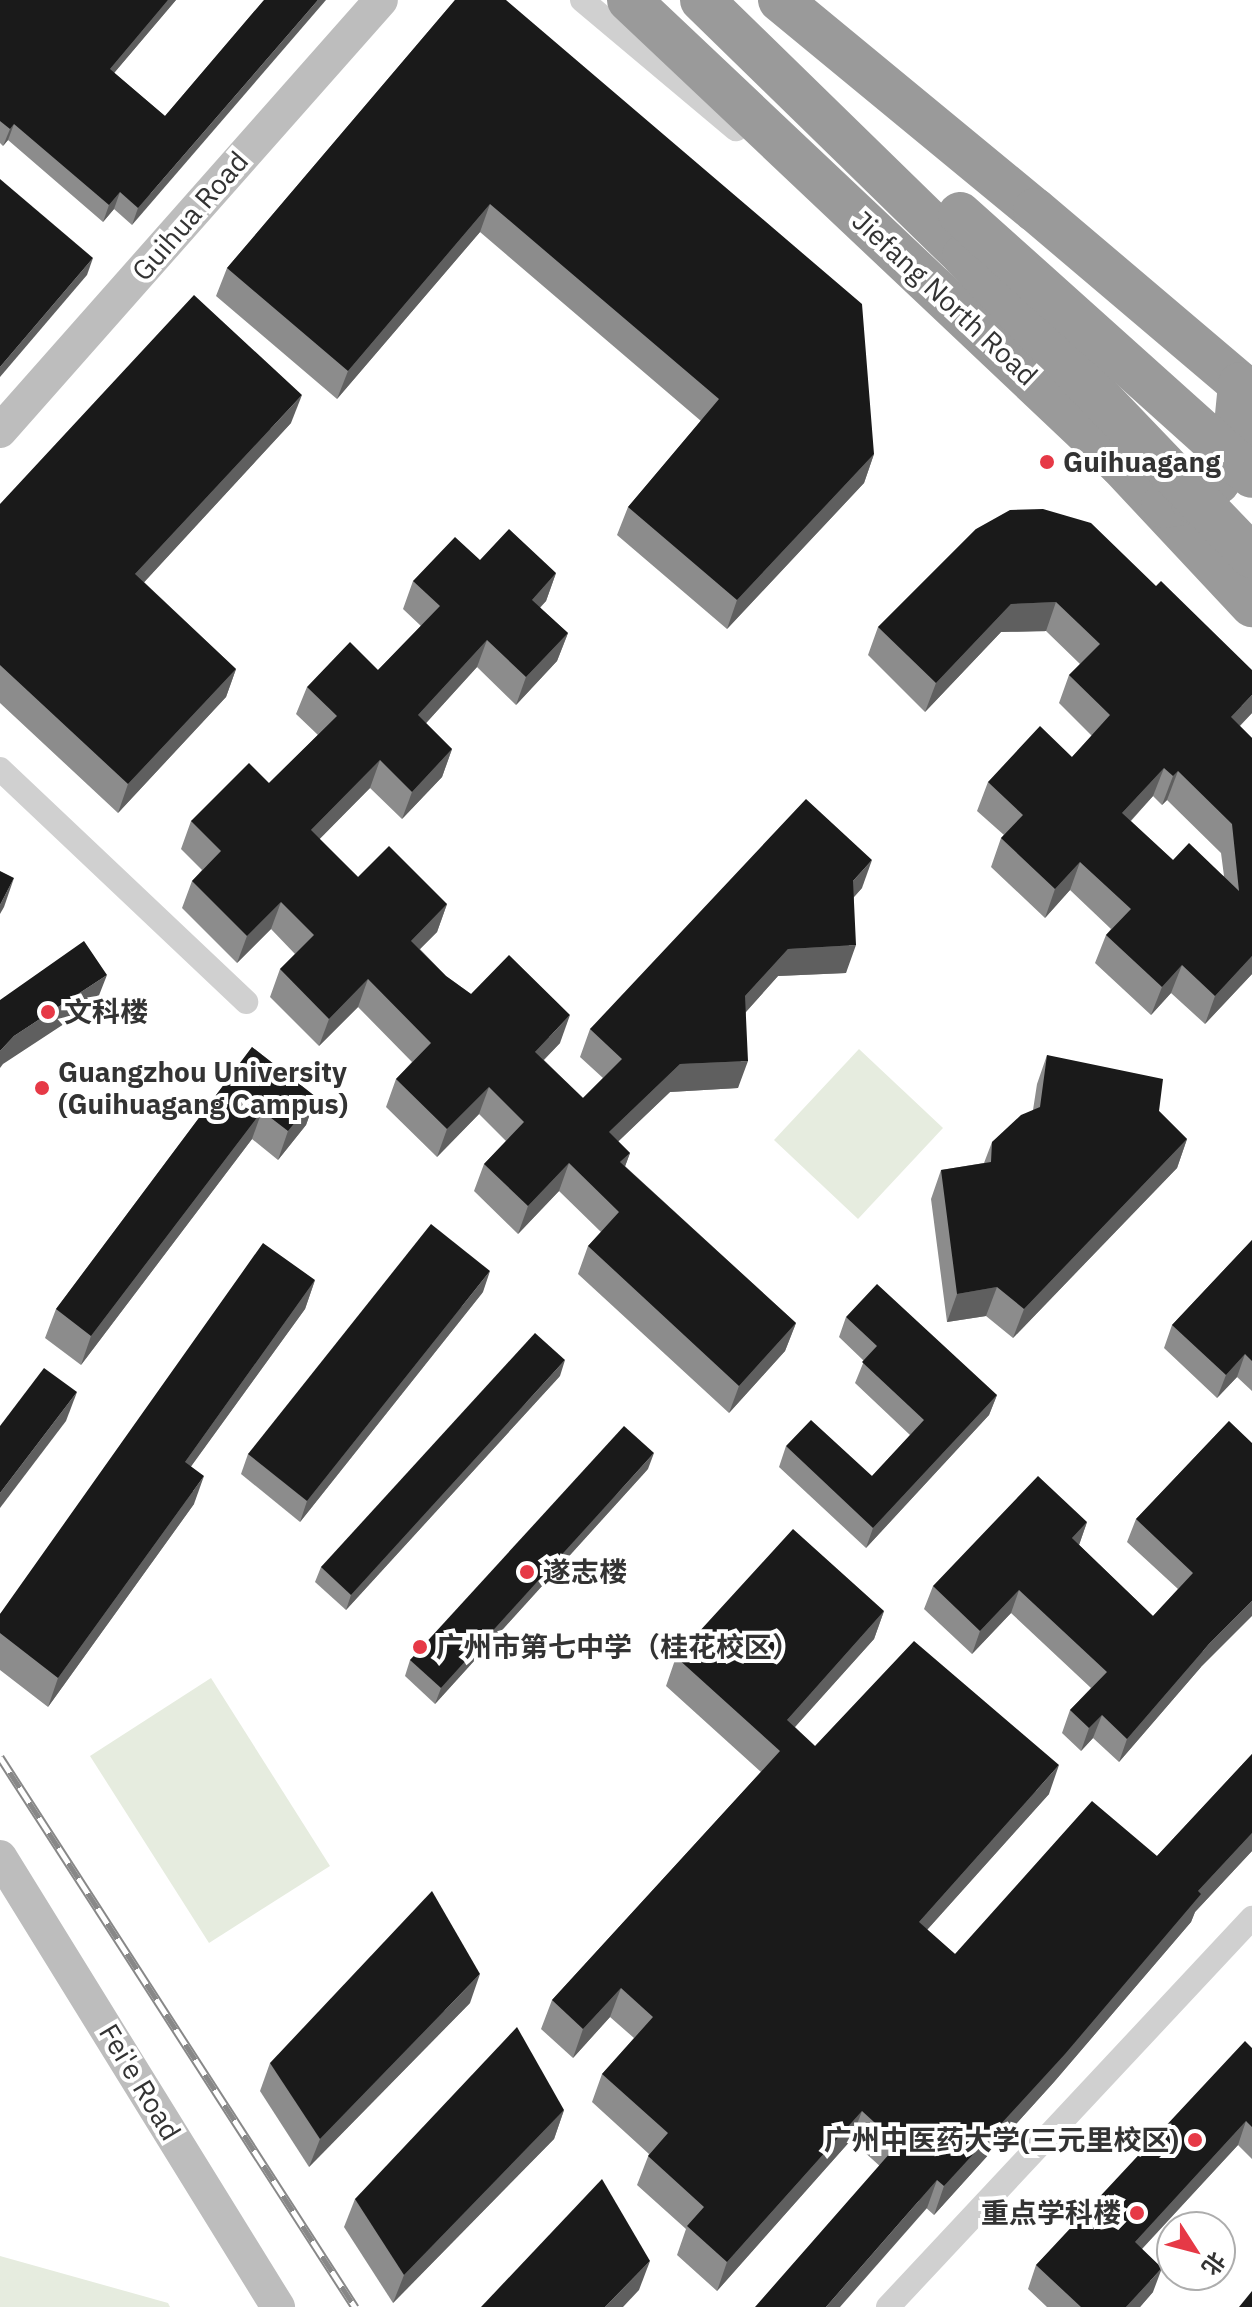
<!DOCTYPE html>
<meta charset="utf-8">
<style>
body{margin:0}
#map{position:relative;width:1252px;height:2307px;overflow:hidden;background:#fff;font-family:"IBM Plex Sans","Noto Sans SC",sans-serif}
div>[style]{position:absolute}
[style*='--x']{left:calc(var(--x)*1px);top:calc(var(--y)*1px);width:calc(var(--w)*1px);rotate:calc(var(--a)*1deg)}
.green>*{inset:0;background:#e6ecdf}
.street>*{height:24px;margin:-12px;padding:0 12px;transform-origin:12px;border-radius:12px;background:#d0d0d0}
.secondary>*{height:34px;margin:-17px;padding:0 17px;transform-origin:17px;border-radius:17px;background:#bdbdbd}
.highway>*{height:44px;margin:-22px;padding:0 22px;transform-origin:22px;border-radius:22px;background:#9a9a9a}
.rail>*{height:9px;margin-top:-4.5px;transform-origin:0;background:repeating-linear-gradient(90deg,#fff 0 18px,#888 0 36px);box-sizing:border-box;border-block:2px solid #888}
.highway-bridge>*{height:44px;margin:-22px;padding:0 22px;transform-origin:22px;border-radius:22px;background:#9a9a9a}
.wall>*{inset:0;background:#8c8c8c}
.shaded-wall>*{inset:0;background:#5f5f5f}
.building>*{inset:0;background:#1a1a1a}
.dots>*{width:22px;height:22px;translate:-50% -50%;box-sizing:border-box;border:4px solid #fff;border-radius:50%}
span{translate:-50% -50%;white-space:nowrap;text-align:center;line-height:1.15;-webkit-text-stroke:8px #fff;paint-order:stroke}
.street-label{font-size:28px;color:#333}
.poi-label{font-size:28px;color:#333;font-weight:700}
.left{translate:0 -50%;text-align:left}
.right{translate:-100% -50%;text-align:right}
.north{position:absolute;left:1156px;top:2211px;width:80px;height:80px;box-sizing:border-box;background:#fff;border:2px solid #adadad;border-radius:50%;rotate:126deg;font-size:22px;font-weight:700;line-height:32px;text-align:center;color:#333}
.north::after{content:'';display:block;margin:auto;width:28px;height:36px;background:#e63946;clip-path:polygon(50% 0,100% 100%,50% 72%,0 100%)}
</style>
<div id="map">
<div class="green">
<i style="clip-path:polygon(859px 1049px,943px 1128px,858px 1219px,774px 1140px)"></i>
<i style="clip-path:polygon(211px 1678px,330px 1866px,209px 1943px,90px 1756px)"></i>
<i style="clip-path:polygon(0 2256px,168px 2303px,170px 2307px,0 2307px)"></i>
</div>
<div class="street">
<i style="--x:582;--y:0;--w:201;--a:40"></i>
<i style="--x:0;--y:769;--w:339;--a:43.4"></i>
<i style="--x:888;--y:2307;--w:533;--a:-46.9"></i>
</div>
<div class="secondary">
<i style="--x:0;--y:431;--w:575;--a:-48.52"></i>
<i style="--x:0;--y:1857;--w:529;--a:58.29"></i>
</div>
<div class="highway">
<i style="--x:629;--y:0;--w:677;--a:43.38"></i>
<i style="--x:1121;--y:465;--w:192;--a:46.9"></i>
<i style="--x:780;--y:0;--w:330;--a:39.5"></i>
<i style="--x:1035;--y:210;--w:269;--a:40.3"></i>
<i style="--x:1240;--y:384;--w:20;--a:53"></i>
<i style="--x:1163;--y:506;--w:30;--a:-8"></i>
<i style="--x:1193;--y:502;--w:32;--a:-39"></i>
<i style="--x:1218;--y:482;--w:30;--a:-60"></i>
<i style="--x:1233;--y:456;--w:72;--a:-84.4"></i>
</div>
<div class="rail">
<i style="--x:0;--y:1757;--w:655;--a:57.16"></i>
</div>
<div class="highway-bridge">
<i style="--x:702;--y:0;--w:366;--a:44.3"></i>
<i style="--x:964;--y:256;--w:416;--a:46.2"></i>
<i style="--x:960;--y:214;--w:392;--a:41.9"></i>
</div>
<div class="wall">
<i style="clip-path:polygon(0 0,176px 0,114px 73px,165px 116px,264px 0,132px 225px,114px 209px,103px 222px,8px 140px,3px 146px,0 143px)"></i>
<i style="clip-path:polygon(455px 0,874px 454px,864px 483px,727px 629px,617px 535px,628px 507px,701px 421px,480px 232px,337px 399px,216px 296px,227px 268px)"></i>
<i style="clip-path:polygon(291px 423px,144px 582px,236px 669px,226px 697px,118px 813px,0 703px,0 504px)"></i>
<i style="clip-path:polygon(evenodd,976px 529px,1252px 713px,1240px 726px,1252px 738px,1252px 974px,1205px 1024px,1171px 993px,1151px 1015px,1095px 963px,1106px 935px,1111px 929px,1070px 890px,1045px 918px,991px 867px,1001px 838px,1004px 835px,977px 811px,988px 782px,1072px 757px,1092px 736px,1059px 703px,1069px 675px,1080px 664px,1046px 631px,1001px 632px,925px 712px,868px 655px,878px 627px,976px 529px,1153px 796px,1162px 805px,1167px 800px,1221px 853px,1224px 876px,1173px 860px,1131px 821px,1153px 796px)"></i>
<i style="clip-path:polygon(480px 560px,556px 573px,546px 601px,540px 608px,568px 633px,557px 661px,516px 705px,477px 667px,426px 723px,452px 749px,442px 777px,402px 819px,370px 788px,319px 839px,358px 877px,447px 904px,437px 932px,420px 949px,446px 976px,471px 994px,560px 1043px,544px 1060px,583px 1098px,603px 1078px,580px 1057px,590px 1029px,862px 888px,854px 897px,846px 973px,778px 976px,746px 1012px,738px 1088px,670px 1092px,618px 1141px,630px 1153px,625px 1166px,796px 1323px,785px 1351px,729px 1413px,578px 1274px,588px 1246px,601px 1232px,559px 1191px,518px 1234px,474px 1191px,484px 1164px,506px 1141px,479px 1114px,437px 1157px,386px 1107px,396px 1079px,412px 1062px,358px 1007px,319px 1046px,270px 997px,280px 969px,295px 954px,271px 929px,237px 963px,182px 908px,192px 881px,202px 870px,181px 849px,191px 821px,269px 783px,318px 735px,296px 714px,307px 687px,378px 670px,421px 626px,403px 609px,413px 581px)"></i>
<i style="clip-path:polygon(252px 1047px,316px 1097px,306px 1125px,278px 1160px,252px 1139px,81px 1365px,45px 1338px,56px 1309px)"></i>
<i style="clip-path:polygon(1047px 1055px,1159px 1111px,1187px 1139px,1177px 1168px,1013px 1338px,986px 1316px,947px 1322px,931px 1199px,941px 1170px,984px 1163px,992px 1142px,1033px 1110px,1037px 1084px)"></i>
<i style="clip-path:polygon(1252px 1240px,1252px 1391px,1237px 1377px,1217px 1398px,1164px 1348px,1172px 1325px)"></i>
<i style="clip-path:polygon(315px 1280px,305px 1309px,191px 1466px,194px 1504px,48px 1707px,0 1670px,0 1614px)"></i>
<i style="clip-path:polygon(483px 1292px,300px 1522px,241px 1474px,248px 1454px)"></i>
<i style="clip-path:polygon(846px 1317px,997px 1395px,989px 1415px,866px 1548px,779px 1467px,786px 1446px,872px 1476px,910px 1435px,855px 1383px,864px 1361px,839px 1337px)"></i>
<i style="clip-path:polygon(560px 1376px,346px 1610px,315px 1582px,321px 1567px)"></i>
<i style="clip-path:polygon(1229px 1421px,1201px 1667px,1119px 1762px,1093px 1738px,1081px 1751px,1062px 1733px,1070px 1710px,1091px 1688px,1011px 1613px,972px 1654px,924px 1609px,933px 1586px,1087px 1522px,1079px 1545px,1153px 1616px,1178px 1589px,1127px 1542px,1136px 1519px)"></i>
<i style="clip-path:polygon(648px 1469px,435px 1704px,405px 1676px,410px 1660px)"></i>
<i style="clip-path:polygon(884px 1611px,874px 1639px,795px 1727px,815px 1746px,1049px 1794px,927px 1930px,955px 1954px,1157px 1856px,1252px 1754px,1252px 1851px,1195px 1912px,1191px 1922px,1054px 2082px,934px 2215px,851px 2140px,717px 2291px,677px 2255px,686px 2229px,637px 2185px,649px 2154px,592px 2102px,602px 2074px,634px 2038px,610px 2017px,573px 2058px,541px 2029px,552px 2000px,761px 1772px,666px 1686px,676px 1657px)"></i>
<i style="clip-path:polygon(470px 2003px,309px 2167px,260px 2091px,270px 2063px)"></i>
<i style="clip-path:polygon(1252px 2048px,1252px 2159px,1238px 2145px,1142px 2249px,1153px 2292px,1140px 2307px,1047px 2307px,1028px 2289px,1036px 2265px)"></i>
<i style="clip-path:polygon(564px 2110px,554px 2139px,393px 2303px,344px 2227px,355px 2199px)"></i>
</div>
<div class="shaded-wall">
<i style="clip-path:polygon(168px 0,176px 0,103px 86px,110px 69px)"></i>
<i style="clip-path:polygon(318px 0,326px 0,132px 225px,138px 208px)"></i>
<i style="clip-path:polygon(14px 124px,8px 140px,3px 146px,10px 129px)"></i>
<i style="clip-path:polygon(120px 192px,114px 209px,103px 222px,109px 205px)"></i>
<i style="clip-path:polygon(490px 204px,480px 232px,337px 399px,348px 371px)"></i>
<i style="clip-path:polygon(93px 258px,87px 275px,0 377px,0 367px)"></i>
<i style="clip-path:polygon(302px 395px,291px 423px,125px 603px,135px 574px)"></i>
<i style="clip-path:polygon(874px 454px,864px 483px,727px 629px,737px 600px)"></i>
<i style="clip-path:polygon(556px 573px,546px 601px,521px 627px,532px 600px)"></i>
<i style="clip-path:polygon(1056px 602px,1046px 631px,1001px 632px,925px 712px,936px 683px,1011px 604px)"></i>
<i style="clip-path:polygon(568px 633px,557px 661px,516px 705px,526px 677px)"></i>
<i style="clip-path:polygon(487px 640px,477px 667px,408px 743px,418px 715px)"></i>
<i style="clip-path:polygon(236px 669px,226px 697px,118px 813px,128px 784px)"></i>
<i style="clip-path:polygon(1252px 695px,1252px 713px,1220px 746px,1231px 717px)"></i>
<i style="clip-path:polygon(452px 749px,442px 777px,402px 819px,412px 792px)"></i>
<i style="clip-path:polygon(380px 760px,370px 788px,301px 858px,311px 830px)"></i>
<i style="clip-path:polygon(1164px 768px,1153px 796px,1112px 841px,1122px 813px)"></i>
<i style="clip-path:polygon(1178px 771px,1167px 800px,1162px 805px,1173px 776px)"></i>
<i style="clip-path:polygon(872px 860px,862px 888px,843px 909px,853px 881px)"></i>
<i style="clip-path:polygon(1080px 862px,1070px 890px,1045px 918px,1055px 889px)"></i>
<i style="clip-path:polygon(14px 878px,4px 907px,0 914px,0 905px)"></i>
<i style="clip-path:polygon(281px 902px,271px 929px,237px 963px,247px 936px)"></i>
<i style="clip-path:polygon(447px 904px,437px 932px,401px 968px,411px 941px)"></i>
<i style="clip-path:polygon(856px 945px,846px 973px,778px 976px,735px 1024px,745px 996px,788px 949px)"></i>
<i style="clip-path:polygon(1252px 956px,1252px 974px,1205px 1024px,1215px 996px)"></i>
<i style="clip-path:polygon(1182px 965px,1171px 993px,1151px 1015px,1162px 987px)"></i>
<i style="clip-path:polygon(107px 975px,96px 1003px,3px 1064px,0 1068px,0 1051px,14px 1036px)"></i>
<i style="clip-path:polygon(368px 979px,358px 1007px,319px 1046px,329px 1019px)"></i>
<i style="clip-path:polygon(570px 1015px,560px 1043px,525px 1079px,535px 1052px)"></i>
<i style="clip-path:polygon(748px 1061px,738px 1088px,670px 1092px,599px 1160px,609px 1132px,680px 1064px)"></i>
<i style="clip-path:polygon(489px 1087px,479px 1114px,437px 1157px,447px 1129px)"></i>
<i style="clip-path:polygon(316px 1097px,306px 1125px,278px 1160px,288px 1131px)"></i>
<i style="clip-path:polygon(262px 1111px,252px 1139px,81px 1365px,91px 1336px)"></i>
<i style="clip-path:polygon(1187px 1139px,1177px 1168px,1013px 1338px,1024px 1309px)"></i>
<i style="clip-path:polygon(630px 1153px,620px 1180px,620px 1162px)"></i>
<i style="clip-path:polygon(569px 1163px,559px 1191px,518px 1234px,528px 1206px)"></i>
<i style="clip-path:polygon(490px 1271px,483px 1292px,300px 1522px,307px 1501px)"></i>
<i style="clip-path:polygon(315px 1280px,305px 1309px,174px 1490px,185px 1462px)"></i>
<i style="clip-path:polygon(997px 1287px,986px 1316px,947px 1322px,957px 1294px)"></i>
<i style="clip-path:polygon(796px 1323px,785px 1351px,729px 1413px,739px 1386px)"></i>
<i style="clip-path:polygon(1245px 1354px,1237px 1377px,1217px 1398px,1226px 1375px)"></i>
<i style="clip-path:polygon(565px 1360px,560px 1376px,346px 1610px,351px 1595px)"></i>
<i style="clip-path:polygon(77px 1392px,66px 1421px,0 1508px,0 1493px)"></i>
<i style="clip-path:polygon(997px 1395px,989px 1415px,866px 1548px,873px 1528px)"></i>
<i style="clip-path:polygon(654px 1453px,648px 1469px,435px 1704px,441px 1688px)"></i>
<i style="clip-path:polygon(204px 1476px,194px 1504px,48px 1707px,58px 1678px)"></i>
<i style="clip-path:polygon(1087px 1522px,1079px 1545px,1072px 1538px)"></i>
<i style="clip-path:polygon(1019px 1590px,1011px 1613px,972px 1654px,980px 1631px)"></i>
<i style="clip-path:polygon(1252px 1601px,1252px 1616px,1201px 1667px,1119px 1762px,1127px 1739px,1209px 1644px)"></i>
<i style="clip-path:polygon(884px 1611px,874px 1639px,776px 1748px,787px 1720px)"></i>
<i style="clip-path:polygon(1102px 1715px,1093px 1738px,1081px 1751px,1089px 1728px)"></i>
<i style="clip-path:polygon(1059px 1765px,1049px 1794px,908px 1951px,919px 1922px)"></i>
<i style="clip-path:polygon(1252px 1833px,1252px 1851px,1195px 1912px,1191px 1922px,1054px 2082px,934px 2215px,944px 2186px,1198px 1891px)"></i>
<i style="clip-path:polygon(480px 1974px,470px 2003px,309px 2167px,320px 2139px)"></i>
<i style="clip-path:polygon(621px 1988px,610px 2017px,573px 2058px,583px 2029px)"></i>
<i style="clip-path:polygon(564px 2110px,554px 2139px,393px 2303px,404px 2275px)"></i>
<i style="clip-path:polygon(862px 2111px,851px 2140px,717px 2291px,727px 2262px)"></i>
<i style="clip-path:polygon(1246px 2121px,1238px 2145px,1126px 2266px,1135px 2242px)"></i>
<i style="clip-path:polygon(937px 2180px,927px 2208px,840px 2307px,826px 2307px)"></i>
<i style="clip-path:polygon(650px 2261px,639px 2290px,623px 2307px,605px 2307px)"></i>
<i style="clip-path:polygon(1162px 2268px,1153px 2292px,1140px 2307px,1126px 2307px)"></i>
</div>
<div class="building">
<i style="clip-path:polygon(0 0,168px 0,110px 69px,165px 116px,264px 0,318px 0,138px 208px,120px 192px,109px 205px,14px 124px,10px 129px,0 121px)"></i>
<i style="clip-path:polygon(455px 0,506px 0,862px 304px,874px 454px,737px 600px,628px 507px,719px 399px,490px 204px,348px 371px,227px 268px)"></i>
<i style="clip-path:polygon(0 179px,93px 258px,0 367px)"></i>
<i style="clip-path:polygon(194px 295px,302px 395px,135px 574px,236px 669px,128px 784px,0 665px,0 504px)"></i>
<i style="clip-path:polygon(evenodd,1043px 509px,1091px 523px,1156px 586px,1161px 581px,1252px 670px,1252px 695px,1231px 717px,1252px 738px,1252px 956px,1215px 996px,1182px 965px,1162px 987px,1106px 935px,1131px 909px,1080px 862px,1055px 889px,1001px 838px,1023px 815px,988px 782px,1040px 726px,1072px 757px,1110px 715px,1069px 675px,1100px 644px,1056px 602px,1011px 604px,936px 683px,878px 627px,976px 529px,1010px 510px,1043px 509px,1164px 768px,1173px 776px,1178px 771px,1232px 824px,1239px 891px,1189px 843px,1173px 860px,1122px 813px,1164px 768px)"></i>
<i style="clip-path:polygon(509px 529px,556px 573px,532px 600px,568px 633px,526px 677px,487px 640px,418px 715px,452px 749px,412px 792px,380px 760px,311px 830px,358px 877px,389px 846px,447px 904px,411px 941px,446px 976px,471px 994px,509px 955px,570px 1015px,535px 1052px,583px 1098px,622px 1059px,590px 1029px,806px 799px,872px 860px,853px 881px,856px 945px,788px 949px,745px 996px,748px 1061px,680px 1064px,609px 1132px,630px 1153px,620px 1162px,796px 1323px,739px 1386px,588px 1246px,619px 1212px,569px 1163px,528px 1206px,484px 1164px,524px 1122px,489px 1087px,447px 1129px,396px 1079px,431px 1043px,368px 979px,329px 1019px,280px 969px,314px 935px,281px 902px,247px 936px,192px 881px,221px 851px,191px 821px,249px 763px,269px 783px,337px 716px,307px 687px,350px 642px,378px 670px,440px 606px,413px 581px,455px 537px,480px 560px)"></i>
<i style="clip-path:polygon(0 871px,14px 878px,0 905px)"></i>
<i style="clip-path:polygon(84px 941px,107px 975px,14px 1036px,0 1051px,0 1000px)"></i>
<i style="clip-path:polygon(252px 1047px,316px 1097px,288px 1131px,262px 1111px,91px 1336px,56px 1309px)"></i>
<i style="clip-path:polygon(1047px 1055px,1163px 1079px,1159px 1111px,1187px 1139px,1024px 1309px,997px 1287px,957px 1294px,941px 1170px,991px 1162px,992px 1142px,1021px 1115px,1040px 1107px)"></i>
<i style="clip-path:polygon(431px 1224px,490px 1271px,307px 1501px,248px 1454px)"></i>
<i style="clip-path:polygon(1252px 1240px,1252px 1361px,1245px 1354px,1226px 1375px,1172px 1325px)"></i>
<i style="clip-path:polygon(263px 1243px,315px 1280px,185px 1462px,204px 1476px,58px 1678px,0 1633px,0 1614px)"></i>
<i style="clip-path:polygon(877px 1284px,997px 1395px,873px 1528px,786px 1446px,811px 1420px,872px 1476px,924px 1420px,862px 1362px,877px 1346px,846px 1317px)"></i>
<i style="clip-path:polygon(535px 1333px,565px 1360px,351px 1595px,321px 1567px)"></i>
<i style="clip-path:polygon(44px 1368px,77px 1392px,0 1493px,0 1426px)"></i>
<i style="clip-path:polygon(1229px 1421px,1252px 1443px,1252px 1601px,1209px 1644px,1127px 1739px,1102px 1715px,1089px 1728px,1070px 1710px,1107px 1672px,1019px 1590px,980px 1631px,933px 1586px,1038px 1476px,1087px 1522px,1072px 1538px,1153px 1616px,1193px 1573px,1136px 1519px)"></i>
<i style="clip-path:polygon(624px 1426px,654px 1453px,441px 1688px,410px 1660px)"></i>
<i style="clip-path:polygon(793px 1529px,884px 1611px,787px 1720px,815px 1746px,914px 1641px,1059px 1765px,919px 1922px,955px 1954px,1092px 1801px,1157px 1856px,1252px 1754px,1252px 1833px,1198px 1891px,1201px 1894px,1065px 2054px,944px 2186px,937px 2180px,826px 2307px,755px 2307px,898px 2144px,862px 2111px,727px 2262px,687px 2226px,704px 2207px,648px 2156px,668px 2133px,602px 2074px,653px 2017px,621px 1988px,583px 2029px,552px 2000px,780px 1751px,676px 1657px)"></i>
<i style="clip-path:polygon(432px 1891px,480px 1974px,320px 2139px,270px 2063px)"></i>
<i style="clip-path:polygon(517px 2027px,564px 2110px,404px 2275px,355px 2199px)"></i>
<i style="clip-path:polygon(1245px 2041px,1252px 2048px,1252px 2127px,1246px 2121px,1135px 2242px,1162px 2268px,1126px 2307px,1081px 2307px,1036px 2265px)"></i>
<i style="clip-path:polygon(602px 2179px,650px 2261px,605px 2307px,481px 2307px)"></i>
<i style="clip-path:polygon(1252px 2291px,1252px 2307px,1239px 2307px)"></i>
</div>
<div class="dots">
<i style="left:1047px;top:462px;background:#e63946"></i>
<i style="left:48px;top:1012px;background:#e63946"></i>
<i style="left:42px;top:1088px;background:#e63946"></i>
<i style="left:527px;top:1572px;background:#e63946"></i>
<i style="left:420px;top:1647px;background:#e63946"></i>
<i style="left:1195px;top:2140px;background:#e63946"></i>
<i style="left:1137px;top:2213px;background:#e63946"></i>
</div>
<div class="street-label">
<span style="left:190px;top:216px;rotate:-49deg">Guihua Road</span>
<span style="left:945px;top:298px;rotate:43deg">Jiefang North Road</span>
<span style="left:140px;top:2082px;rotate:59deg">Fei'e Road</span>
</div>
<div class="poi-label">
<span class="left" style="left:1063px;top:462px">Guihuagang</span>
<span class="left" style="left:64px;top:1012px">文科楼</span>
<span class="left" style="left:58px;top:1088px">Guangzhou University<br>(Guihuagang Campus)</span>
<span class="left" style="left:543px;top:1572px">遂志楼</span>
<span class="left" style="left:436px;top:1647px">广州市第七中学（桂花校区）</span>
<span class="right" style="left:1179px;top:2140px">广州中医药大学(三元里校区)</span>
<span class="right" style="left:1121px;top:2213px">重点学科楼</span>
</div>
<div class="north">北</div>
</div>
